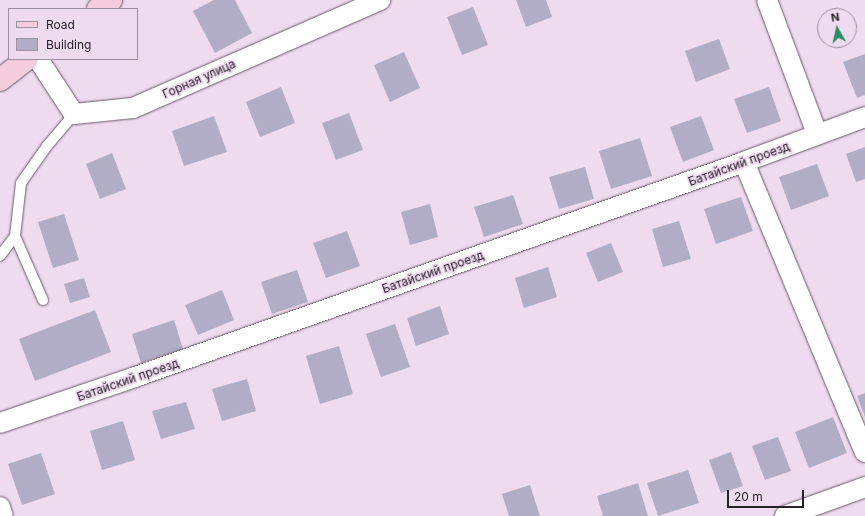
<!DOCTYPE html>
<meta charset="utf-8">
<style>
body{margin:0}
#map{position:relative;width:865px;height:516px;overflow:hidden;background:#eedbef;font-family:Inter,sans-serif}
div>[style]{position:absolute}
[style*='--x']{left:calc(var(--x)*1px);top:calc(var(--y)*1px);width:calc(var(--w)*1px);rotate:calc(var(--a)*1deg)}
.building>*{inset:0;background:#b1adc5}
.roads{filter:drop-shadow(0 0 1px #695969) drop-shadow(0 0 1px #695969)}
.lane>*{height:10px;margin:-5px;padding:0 5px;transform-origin:5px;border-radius:5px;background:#fff}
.street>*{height:20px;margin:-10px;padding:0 10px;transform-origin:10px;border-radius:10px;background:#fff}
.secondary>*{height:22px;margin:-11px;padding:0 11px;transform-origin:11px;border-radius:11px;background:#f5ccdd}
span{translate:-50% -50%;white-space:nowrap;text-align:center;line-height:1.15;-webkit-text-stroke:3.5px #eedbef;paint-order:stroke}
.street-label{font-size:12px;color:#272128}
.legend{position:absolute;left:8px;top:8px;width:130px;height:52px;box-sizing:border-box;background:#eedbef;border:1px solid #9e919f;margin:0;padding:5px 7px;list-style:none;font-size:12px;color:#272128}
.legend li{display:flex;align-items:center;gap:8px;height:20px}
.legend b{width:20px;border:1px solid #9e919f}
.north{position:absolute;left:817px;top:8px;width:40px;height:40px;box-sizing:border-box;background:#eedbef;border:1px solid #9e919f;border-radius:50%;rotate:351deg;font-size:11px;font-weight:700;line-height:16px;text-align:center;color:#272128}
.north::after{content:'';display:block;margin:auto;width:14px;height:18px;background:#2d8b63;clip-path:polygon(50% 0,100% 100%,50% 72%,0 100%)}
.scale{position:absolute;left:727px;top:490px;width:77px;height:18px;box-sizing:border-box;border:2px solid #272128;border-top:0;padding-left:5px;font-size:12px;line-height:14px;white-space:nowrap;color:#272128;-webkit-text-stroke:3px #eedbef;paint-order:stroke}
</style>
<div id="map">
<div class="building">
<i style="clip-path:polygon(214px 0,235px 0,252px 33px,215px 53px,193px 11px)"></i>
<i style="clip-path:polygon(516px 0,546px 0,552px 17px,526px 27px)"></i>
<i style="clip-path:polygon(473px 7px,488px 45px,462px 55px,447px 17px)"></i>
<i style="clip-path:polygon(719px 39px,730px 69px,696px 82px,685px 51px)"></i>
<i style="clip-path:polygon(404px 52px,420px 88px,390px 102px,374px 65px)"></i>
<i style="clip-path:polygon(865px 54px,865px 95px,857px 98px,843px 62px)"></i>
<i style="clip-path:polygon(281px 87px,295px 123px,260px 137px,246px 102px)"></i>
<i style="clip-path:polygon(769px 87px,781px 121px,747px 133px,734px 99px)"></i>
<i style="clip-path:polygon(349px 113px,363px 150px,336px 160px,322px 123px)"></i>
<i style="clip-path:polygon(214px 116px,227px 152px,184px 166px,172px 131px)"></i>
<i style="clip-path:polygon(701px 116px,714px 150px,683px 162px,670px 127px)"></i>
<i style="clip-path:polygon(640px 138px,652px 176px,611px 189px,599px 151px)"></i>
<i style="clip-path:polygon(865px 147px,865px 179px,856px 182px,846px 154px)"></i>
<i style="clip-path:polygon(112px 153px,126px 189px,100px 199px,86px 164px)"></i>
<i style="clip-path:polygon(817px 164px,829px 196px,791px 210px,779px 177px)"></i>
<i style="clip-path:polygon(585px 167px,594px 199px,559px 209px,549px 177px)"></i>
<i style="clip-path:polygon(513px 195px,523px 224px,484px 237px,474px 207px)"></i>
<i style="clip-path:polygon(741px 197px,753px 231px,716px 244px,704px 209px)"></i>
<i style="clip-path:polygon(430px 204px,438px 237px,410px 245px,401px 212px)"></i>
<i style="clip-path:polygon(64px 214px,79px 260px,53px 268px,38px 222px)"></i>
<i style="clip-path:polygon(679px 221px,691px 259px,663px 267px,652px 229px)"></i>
<i style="clip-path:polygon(347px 231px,360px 266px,326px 278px,313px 243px)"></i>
<i style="clip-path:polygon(611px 243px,623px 272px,598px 282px,586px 253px)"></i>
<i style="clip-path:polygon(548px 267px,557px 297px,524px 308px,515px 278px)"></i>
<i style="clip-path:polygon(297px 270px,308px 302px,272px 314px,261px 282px)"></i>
<i style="clip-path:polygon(84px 278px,90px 297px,70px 303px,64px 284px)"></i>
<i style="clip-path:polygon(222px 290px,234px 320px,198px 335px,185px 305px)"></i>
<i style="clip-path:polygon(440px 306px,449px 334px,416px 346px,407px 318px)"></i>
<i style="clip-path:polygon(95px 310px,111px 352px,35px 381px,19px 339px)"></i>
<i style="clip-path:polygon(174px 320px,183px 349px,141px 363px,132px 334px)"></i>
<i style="clip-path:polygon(395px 324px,410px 367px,381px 377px,366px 334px)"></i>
<i style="clip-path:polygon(339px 346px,353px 394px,320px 404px,306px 356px)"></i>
<i style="clip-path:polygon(247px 379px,256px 411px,222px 421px,212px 389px)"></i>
<i style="clip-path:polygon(865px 393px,865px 417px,857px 396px)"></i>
<i style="clip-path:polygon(186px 402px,195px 429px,161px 439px,152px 411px)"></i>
<i style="clip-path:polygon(833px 417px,847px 453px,809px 468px,795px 432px)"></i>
<i style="clip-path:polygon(123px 421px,135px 460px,102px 470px,90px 431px)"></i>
<i style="clip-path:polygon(778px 437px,791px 471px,765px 480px,752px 446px)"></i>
<i style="clip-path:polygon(731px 452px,743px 486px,721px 493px,709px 460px)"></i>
<i style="clip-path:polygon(41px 453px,55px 494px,22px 505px,8px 464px)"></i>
<i style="clip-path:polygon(688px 470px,699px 503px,658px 516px,647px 483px)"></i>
<i style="clip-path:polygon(638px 483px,648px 516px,603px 516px,597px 496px)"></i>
<i style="clip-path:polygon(530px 485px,540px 516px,509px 516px,502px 494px)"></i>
</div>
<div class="roads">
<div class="lane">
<i style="--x:15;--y:236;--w:70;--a:66.4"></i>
<i style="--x:0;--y:256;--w:25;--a:-53"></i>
<i style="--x:15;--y:236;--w:53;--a:-83.5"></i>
<i style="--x:21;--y:183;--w:45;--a:-54.9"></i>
<i style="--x:47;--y:146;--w:42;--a:-49.8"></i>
</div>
<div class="street">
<i style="--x:767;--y:0;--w:143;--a:69.5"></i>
<i style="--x:38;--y:59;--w:66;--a:56.8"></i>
<i style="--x:74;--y:114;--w:59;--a:-5.8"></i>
<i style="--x:133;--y:108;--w:270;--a:-23.6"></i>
<i style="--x:744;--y:162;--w:314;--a:67.4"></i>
<i style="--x:0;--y:423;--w:143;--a:-18.8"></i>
<i style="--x:135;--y:377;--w:646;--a:-19.44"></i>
<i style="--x:744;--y:162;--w:129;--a:-20.4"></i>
<i style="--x:0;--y:507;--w:9;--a:72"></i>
<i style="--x:785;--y:516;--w:85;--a:-19.9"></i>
</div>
<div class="secondary">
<i style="--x:98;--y:9;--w:16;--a:-35"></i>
<i style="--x:0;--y:80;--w:34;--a:-38"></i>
</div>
</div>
<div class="street-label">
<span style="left:199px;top:79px;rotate:-24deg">Горная улица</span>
<span style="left:739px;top:164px;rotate:-20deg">Батайский проезд</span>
<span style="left:433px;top:272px;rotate:-19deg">Батайский проезд</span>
<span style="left:128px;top:380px;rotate:-19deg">Батайский проезд</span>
</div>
<ul class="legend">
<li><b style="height:5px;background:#f5ccdd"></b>Road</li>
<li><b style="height:11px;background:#b1adc5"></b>Building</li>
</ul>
<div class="north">N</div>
<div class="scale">20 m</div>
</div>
